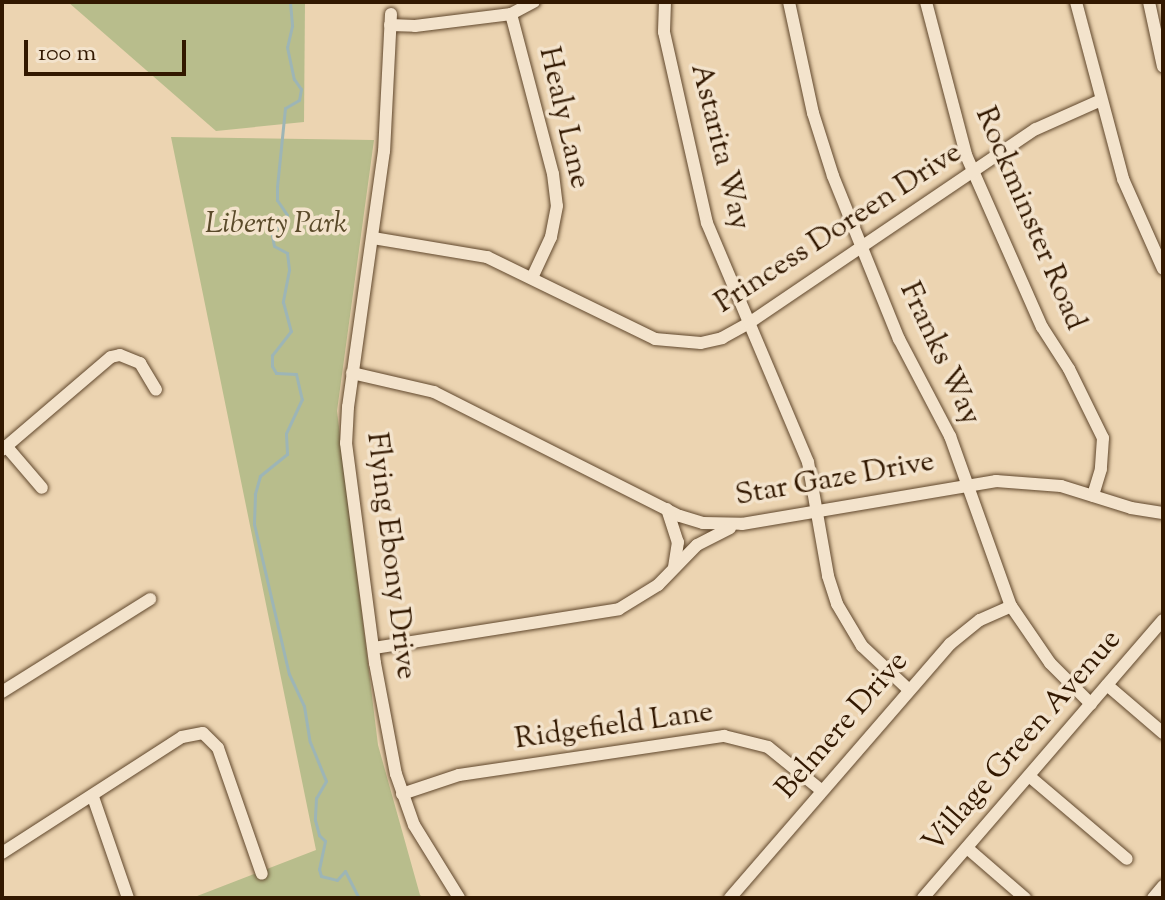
<!DOCTYPE html>
<style>
body{margin:0}
#map{position:relative;width:1165px;height:900px;overflow:hidden;background:#ecd4b1;font-family:"Sorts Mill Goudy",serif}
div>[style]{position:absolute}
[style*='--x']{left:calc(var(--x)*1px);top:calc(var(--y)*1px);width:calc(var(--w)*1px);rotate:calc(var(--a)*1deg)}
.green>*{inset:0;background:#b8bd8c}
.stream>*{height:3px;margin:-1.5px;padding:0 1.5px;transform-origin:1.5px;border-radius:1.5px;background:#9db5b6}
.roads{filter:drop-shadow(0 0 2px #60472c) drop-shadow(0 0 2px #60472c)}
.minor>*{height:12px;margin:-6px;padding:0 6px;transform-origin:6px;border-radius:6px;background:#f3e3cc}
span{translate:-50% -50%;white-space:nowrap;text-align:center;line-height:1.15;-webkit-text-stroke:7px #f3e3cc;paint-order:stroke}
.street-label{font-size:30px;color:#321800}
.park-label{font-size:30px;color:#5a4a2a;font-style:italic}
.frame{position:absolute;inset:0;border:4px solid #321800;pointer-events:none}
.scale{position:absolute;left:24px;top:40px;width:162px;height:36px;box-sizing:border-box;border:4px solid #321800;border-top:0;padding-left:10px;font-size:24px;line-height:28px;white-space:nowrap;color:#321800;-webkit-text-stroke:6px #f3e3cc;paint-order:stroke}
</style>
<div id="map">
<div class="green">
<i style="clip-path:polygon(68px 2px,305px 2px,304px 122px,216px 131px)"></i>
<i style="clip-path:polygon(171px 137px,374px 140px,337px 411px,378px 745px,420px 895px,424px 898px,192px 898px,316px 850px)"></i>
</div>
<div class="stream">
<i style="--x:290;--y:2;--w:24;--a:85"></i>
<i style="--x:292;--y:26;--w:22;--a:103"></i>
<i style="--x:287;--y:47;--w:33;--a:78"></i>
<i style="--x:294;--y:79;--w:12;--a:55"></i>
<i style="--x:301;--y:89;--w:11;--a:100"></i>
<i style="--x:299;--y:100;--w:16;--a:150"></i>
<i style="--x:285;--y:108;--w:79;--a:95.8"></i>
<i style="--x:277;--y:187;--w:13;--a:90"></i>
<i style="--x:277;--y:200;--w:18;--a:56"></i>
<i style="--x:287;--y:215;--w:25;--a:127"></i>
<i style="--x:272;--y:235;--w:11;--a:80"></i>
<i style="--x:274;--y:246;--w:15;--a:28"></i>
<i style="--x:287;--y:253;--w:17;--a:83"></i>
<i style="--x:289;--y:270;--w:33;--a:101"></i>
<i style="--x:283;--y:302;--w:30;--a:75"></i>
<i style="--x:291;--y:331;--w:31;--a:128"></i>
<i style="--x:272;--y:355;--w:11;--a:90"></i>
<i style="--x:272;--y:366;--w:8;--a:60"></i>
<i style="--x:276;--y:373;--w:20;--a:3"></i>
<i style="--x:296;--y:374;--w:26;--a:77"></i>
<i style="--x:302;--y:399;--w:38;--a:115"></i>
<i style="--x:286;--y:434;--w:20;--a:87"></i>
<i style="--x:287;--y:454;--w:35;--a:141"></i>
<i style="--x:260;--y:476;--w:19;--a:106"></i>
<i style="--x:255;--y:494;--w:30;--a:92"></i>
<i style="--x:254;--y:524;--w:154;--a:76.9"></i>
<i style="--x:289;--y:674;--w:35;--a:65"></i>
<i style="--x:304;--y:706;--w:36;--a:81"></i>
<i style="--x:310;--y:742;--w:42;--a:67.7"></i>
<i style="--x:326;--y:781;--w:20;--a:120"></i>
<i style="--x:316;--y:798;--w:22;--a:93"></i>
<i style="--x:315;--y:820;--w:16;--a:75"></i>
<i style="--x:319;--y:835;--w:8;--a:45"></i>
<i style="--x:325;--y:841;--w:29;--a:102"></i>
<i style="--x:319;--y:869;--w:7;--a:74"></i>
<i style="--x:321;--y:876;--w:16;--a:14"></i>
<i style="--x:337;--y:880;--w:12;--a:-48"></i>
<i style="--x:345;--y:871;--w:30;--a:63"></i>
</div>
<div class="roads">
<div class="minor">
<i style="--x:665;--y:2;--w:30;--a:92"></i>
<i style="--x:664;--y:32;--w:196;--a:77.3"></i>
<i style="--x:707;--y:223;--w:259;--a:67.1"></i>
<i style="--x:808;--y:462;--w:116;--a:80"></i>
<i style="--x:828;--y:576;--w:29;--a:72"></i>
<i style="--x:837;--y:604;--w:49;--a:59.2"></i>
<i style="--x:862;--y:646;--w:63;--a:43.1"></i>
<i style="--x:789;--y:2;--w:114;--a:77.8"></i>
<i style="--x:813;--y:113;--w:66;--a:72.4"></i>
<i style="--x:833;--y:176;--w:176;--a:68"></i>
<i style="--x:899;--y:339;--w:110;--a:62.3"></i>
<i style="--x:950;--y:436;--w:181;--a:70.3"></i>
<i style="--x:1011;--y:606;--w:69;--a:55.6"></i>
<i style="--x:1050;--y:663;--w:58;--a:45"></i>
<i style="--x:926;--y:2;--w:158;--a:75.3"></i>
<i style="--x:966;--y:155;--w:188;--a:66.2"></i>
<i style="--x:1042;--y:327;--w:50;--a:57.3"></i>
<i style="--x:1069;--y:369;--w:77;--a:63.8"></i>
<i style="--x:1103;--y:438;--w:31;--a:94"></i>
<i style="--x:1101;--y:469;--w:28;--a:107"></i>
<i style="--x:1076;--y:2;--w:183;--a:75.1"></i>
<i style="--x:1123;--y:179;--w:98;--a:66"></i>
<i style="--x:1149;--y:2;--w:66;--a:77.8"></i>
<i style="--x:391;--y:14;--w:137;--a:92.9"></i>
<i style="--x:384;--y:151;--w:259;--a:98"></i>
<i style="--x:348;--y:407;--w:36;--a:93"></i>
<i style="--x:346;--y:443;--w:222;--a:82.5"></i>
<i style="--x:375;--y:663;--w:113;--a:79.3"></i>
<i style="--x:396;--y:774;--w:54;--a:70.6"></i>
<i style="--x:414;--y:825;--w:86;--a:58.3"></i>
<i style="--x:511;--y:14;--w:165;--a:75.3"></i>
<i style="--x:553;--y:174;--w:32;--a:83"></i>
<i style="--x:557;--y:206;--w:32;--a:101"></i>
<i style="--x:551;--y:237;--w:45;--a:114.9"></i>
<i style="--x:390;--y:25;--w:25;--a:2"></i>
<i style="--x:415;--y:26;--w:97;--a:-7.1"></i>
<i style="--x:511;--y:14;--w:26;--a:-28"></i>
<i style="--x:373;--y:238;--w:116;--a:9.5"></i>
<i style="--x:487;--y:257;--w:187;--a:26"></i>
<i style="--x:655;--y:339;--w:46;--a:5"></i>
<i style="--x:701;--y:343;--w:22;--a:-13"></i>
<i style="--x:722;--y:338;--w:31;--a:-29"></i>
<i style="--x:749;--y:323;--w:346;--a:-34.1"></i>
<i style="--x:1036;--y:129;--w:69;--a:-24"></i>
<i style="--x:352;--y:373;--w:84;--a:13"></i>
<i style="--x:434;--y:392;--w:275;--a:26.8"></i>
<i style="--x:680;--y:516;--w:24;--a:17"></i>
<i style="--x:703;--y:523;--w:39;--a:1"></i>
<i style="--x:742;--y:524;--w:258;--a:-9.6"></i>
<i style="--x:996;--y:481;--w:65;--a:4.4"></i>
<i style="--x:1061;--y:486;--w:73;--a:17.4"></i>
<i style="--x:1131;--y:508;--w:32;--a:9"></i>
<i style="--x:6;--y:446;--w:55;--a:49.4"></i>
<i style="--x:2;--y:450;--w:143;--a:-40.5"></i>
<i style="--x:111;--y:357;--w:9;--a:-13"></i>
<i style="--x:120;--y:355;--w:22;--a:22"></i>
<i style="--x:140;--y:363;--w:31;--a:59"></i>
<i style="--x:667;--y:509;--w:35;--a:72"></i>
<i style="--x:678;--y:542;--w:25;--a:99"></i>
<i style="--x:374;--y:648;--w:248;--a:-9"></i>
<i style="--x:619;--y:609;--w:46;--a:-31.6"></i>
<i style="--x:658;--y:585;--w:56;--a:-45.7"></i>
<i style="--x:697;--y:545;--w:37;--a:-27"></i>
<i style="--x:1107;--y:685;--w:74;--a:40.6"></i>
<i style="--x:2;--y:692;--w:175;--a:-32.1"></i>
<i style="--x:1029;--y:776;--w:128;--a:40.3"></i>
<i style="--x:402;--y:794;--w:60;--a:-18.4"></i>
<i style="--x:459;--y:775;--w:268;--a:-8.4"></i>
<i style="--x:724;--y:736;--w:45;--a:14"></i>
<i style="--x:768;--y:747;--w:68;--a:39.1"></i>
<i style="--x:93;--y:797;--w:107;--a:70.9"></i>
<i style="--x:967;--y:848;--w:77;--a:40.8"></i>
<i style="--x:2;--y:853;--w:214;--a:-32.8"></i>
<i style="--x:182;--y:737;--w:21;--a:-11"></i>
<i style="--x:203;--y:733;--w:21;--a:45"></i>
<i style="--x:218;--y:748;--w:133;--a:70.8"></i>
<i style="--x:730;--y:898;--w:336;--a:-49.1"></i>
<i style="--x:950;--y:644;--w:38;--a:-39"></i>
<i style="--x:980;--y:620;--w:34;--a:-24"></i>
<i style="--x:923;--y:898;--w:367;--a:-49.2"></i>
<i style="--x:1153;--y:898;--w:16;--a:-50"></i>
</div>
</div>
<div class="street-label">
<span style="left:563px;top:118px;rotate:77deg">Healy Lane</span>
<span style="left:719px;top:147px;rotate:76deg">Astarita Way</span>
<span style="left:1029px;top:219px;rotate:67deg">Rockminster Road</span>
<span style="left:839px;top:229px;rotate:-33deg">Princess Doreen Drive</span>
<span style="left:939px;top:354px;rotate:65deg">Franks Way</span>
<span style="left:835px;top:480px;rotate:-10deg">Star Gaze Drive</span>
<span style="left:390px;top:556px;rotate:83deg">Flying Ebony Drive</span>
<span style="left:843px;top:726px;rotate:-49deg">Belmere Drive</span>
<span style="left:614px;top:727px;rotate:-8deg">Ridgefield Lane</span>
<span style="left:1023px;top:742px;rotate:-49deg">Village Green Avenue</span>
</div>
<div class="park-label">
<span style="left:276px;top:225px">Liberty Park</span>
</div>
<div class="frame"></div>
<div class="scale">100 m</div>
</div>
